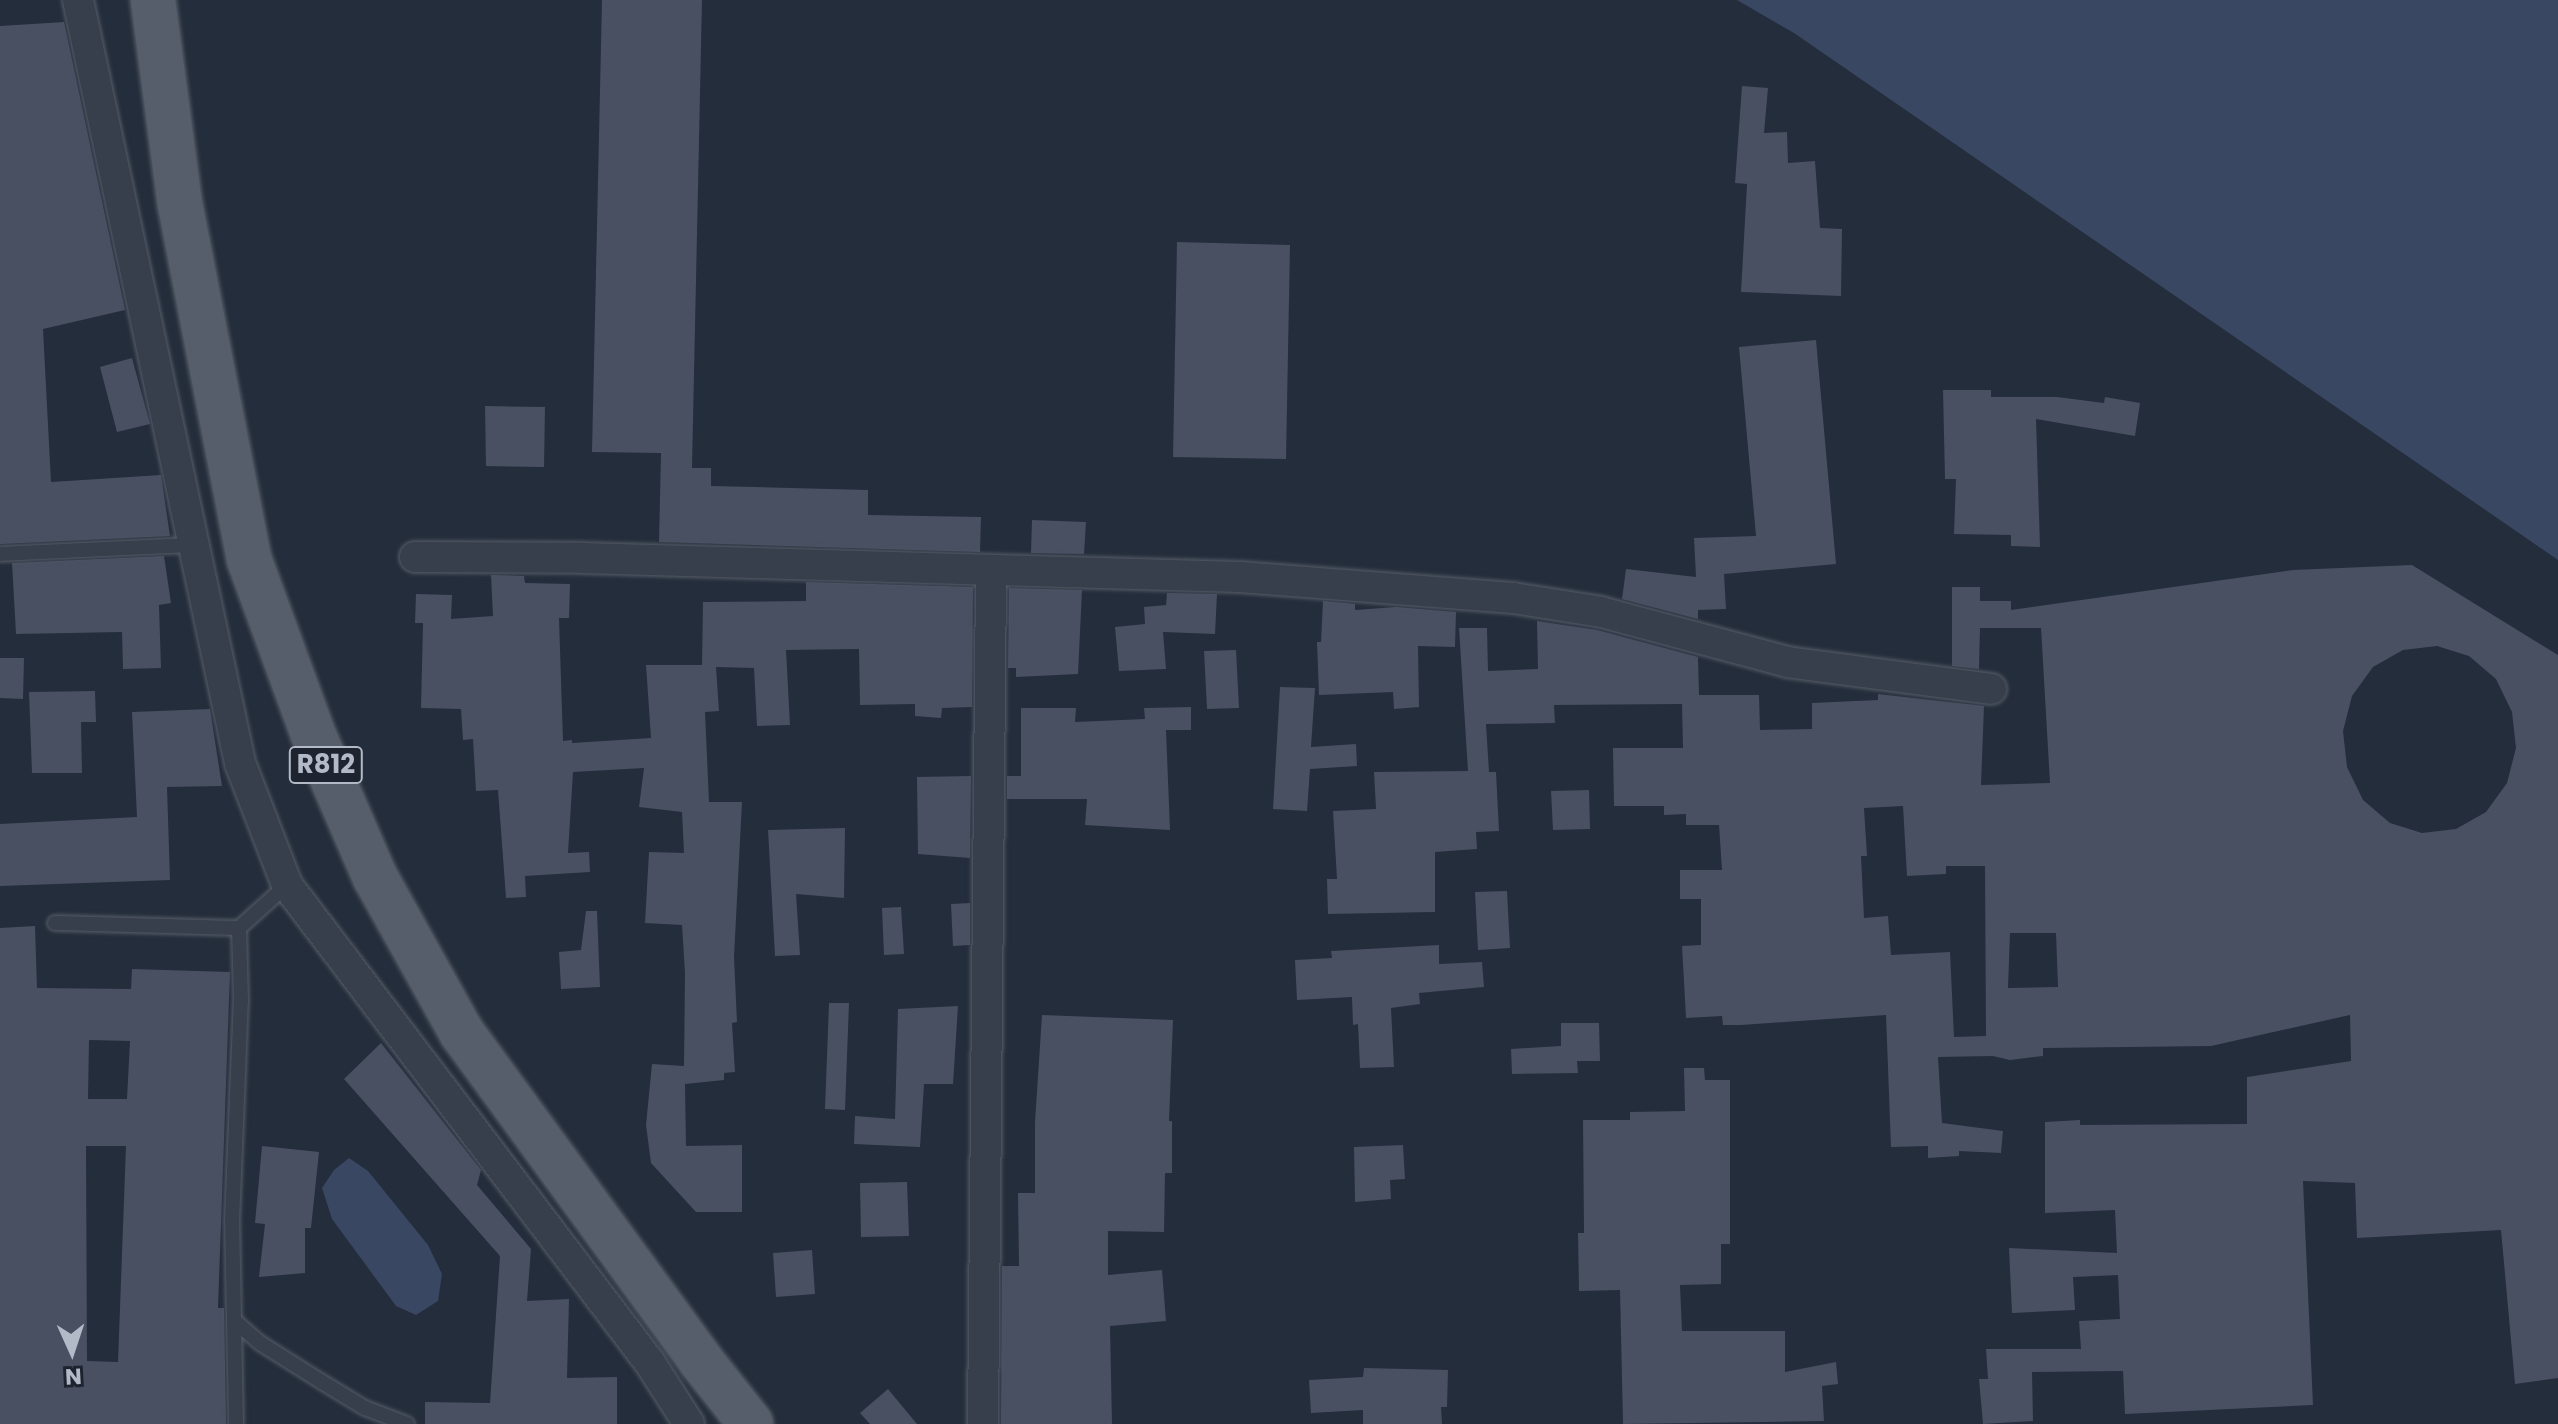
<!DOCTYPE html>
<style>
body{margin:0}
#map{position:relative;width:2558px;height:1424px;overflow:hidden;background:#242d3b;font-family:Poppins,sans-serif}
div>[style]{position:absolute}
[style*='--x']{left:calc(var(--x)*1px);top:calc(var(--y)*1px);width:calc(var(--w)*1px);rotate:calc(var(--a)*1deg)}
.water>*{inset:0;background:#394762}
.building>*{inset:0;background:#485062}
.roads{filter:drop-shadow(0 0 2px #565d69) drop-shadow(0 0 2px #565d69)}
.service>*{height:14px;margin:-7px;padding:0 7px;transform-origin:7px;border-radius:7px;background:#383f4c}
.minor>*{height:30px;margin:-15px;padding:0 15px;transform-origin:15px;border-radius:15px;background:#383f4c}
.primary>*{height:44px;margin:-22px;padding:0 22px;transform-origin:22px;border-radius:22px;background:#565e6b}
span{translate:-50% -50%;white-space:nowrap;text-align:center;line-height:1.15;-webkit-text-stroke:6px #1d2430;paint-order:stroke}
.shield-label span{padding:2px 6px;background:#1d2430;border:2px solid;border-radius:6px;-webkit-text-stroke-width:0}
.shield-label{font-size:26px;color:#b3bac7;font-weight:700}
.north{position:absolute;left:32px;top:1312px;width:80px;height:80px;-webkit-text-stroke:6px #1d2430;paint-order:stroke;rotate:177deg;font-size:22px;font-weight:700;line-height:32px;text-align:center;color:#b3bac7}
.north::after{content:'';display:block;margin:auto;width:28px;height:36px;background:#b3bac7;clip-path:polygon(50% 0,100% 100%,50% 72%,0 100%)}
</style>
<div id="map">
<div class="water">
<i style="clip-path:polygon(1737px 0,2558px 0,2558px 560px,1794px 33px)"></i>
<i style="clip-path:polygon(349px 1158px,368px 1171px,428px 1245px,442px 1274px,438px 1301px,416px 1315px,396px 1306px,332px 1219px,322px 1188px,334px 1170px)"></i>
</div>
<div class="building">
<i style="clip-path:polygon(602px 0,702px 0,692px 468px,711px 468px,711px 486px,868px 490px,868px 515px,981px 517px,980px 552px,659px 542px,661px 453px,592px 452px)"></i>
<i style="clip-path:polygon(64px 22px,125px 310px,43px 329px,51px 482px,161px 475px,170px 536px,0 544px,0 26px)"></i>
<i style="clip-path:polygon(1742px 86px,1768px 88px,1764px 133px,1787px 132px,1788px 163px,1815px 161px,1820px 228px,1842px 229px,1841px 296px,1741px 292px,1747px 184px,1735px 183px)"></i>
<i style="clip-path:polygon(1177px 242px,1290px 245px,1286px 459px,1173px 457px)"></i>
<i style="clip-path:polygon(1816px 340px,1836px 564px,1724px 574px,1726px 609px,1698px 610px,1698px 619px,1622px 599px,1626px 569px,1696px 577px,1694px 538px,1756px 536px,1739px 347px)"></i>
<i style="clip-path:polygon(132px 358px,150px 424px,117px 432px,100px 367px)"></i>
<i style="clip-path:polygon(1943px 390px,1991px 390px,1991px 397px,2057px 397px,2104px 403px,2105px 397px,2140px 403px,2135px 436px,2036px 419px,2040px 547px,2011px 546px,2011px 535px,1954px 534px,1956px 479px,1945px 479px)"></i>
<i style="clip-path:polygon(485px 406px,545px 407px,544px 467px,486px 466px)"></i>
<i style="clip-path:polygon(1032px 520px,1086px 522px,1084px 554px,1031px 553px)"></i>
<i style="clip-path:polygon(164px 556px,171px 603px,159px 605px,161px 668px,123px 669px,122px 632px,16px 634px,12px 563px)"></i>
<i style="clip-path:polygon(evenodd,2412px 565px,2558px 655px,2558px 1378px,2515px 1384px,2501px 1230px,2357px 1238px,2355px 1183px,2303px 1181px,2313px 1405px,2125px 1414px,2123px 1371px,2032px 1372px,2033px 1421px,1983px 1424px,1979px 1379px,1988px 1379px,1986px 1349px,2081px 1349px,2079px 1321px,2120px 1319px,2118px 1275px,2073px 1277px,2075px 1310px,2012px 1313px,2009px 1248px,2117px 1253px,2115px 1210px,2045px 1213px,2045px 1122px,2080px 1120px,2080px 1125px,2247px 1124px,2247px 1077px,2351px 1061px,2350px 1015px,2211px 1046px,2043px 1048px,2043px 1056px,2010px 1060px,1993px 1056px,1938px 1057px,1942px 1123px,2003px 1131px,2001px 1153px,1959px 1151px,1959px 1156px,1928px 1158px,1928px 1146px,1891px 1147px,1886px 1015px,1741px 1025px,1723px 1025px,1722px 1016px,1686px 1018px,1682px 946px,1701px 945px,1701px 899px,1680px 899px,1680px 870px,1722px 870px,1719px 825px,1686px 825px,1686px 814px,1664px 815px,1664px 806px,1614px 806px,1613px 748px,1683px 748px,1682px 704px,1554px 705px,1555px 723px,1486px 724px,1489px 772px,1496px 772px,1499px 831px,1476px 832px,1477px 849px,1435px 852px,1435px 912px,1328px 914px,1327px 879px,1337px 879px,1333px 811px,1376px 809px,1374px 772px,1468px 771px,1459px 628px,1487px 628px,1488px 671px,1538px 669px,1537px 621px,1597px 630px,1698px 657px,1699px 695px,1759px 695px,1760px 730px,1812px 729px,1812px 703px,1878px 700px,1878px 694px,1984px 706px,1981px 785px,2050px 783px,2041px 628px,1980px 628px,1979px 669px,1952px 666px,1952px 587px,1980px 587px,1980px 601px,2011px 601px,2011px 610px,2293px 570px,2412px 565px,2437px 646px,2469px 656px,2496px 679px,2512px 712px,2516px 748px,2507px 783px,2486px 812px,2456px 829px,2422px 833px,2390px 823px,2363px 800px,2347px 767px,2343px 731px,2352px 696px,2373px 667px,2403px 650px,2437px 646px,2412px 565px,1903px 806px,1907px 876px,1946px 874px,1946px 866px,1985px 866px,1986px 1036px,1954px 1037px,1950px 952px,1891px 955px,1888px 916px,1864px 918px,1861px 856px,1867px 856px,1864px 808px,1903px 806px,2412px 565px,2010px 933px,2056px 933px,2058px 987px,2008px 988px,2010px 933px)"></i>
<i style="clip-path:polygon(491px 575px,524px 576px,525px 583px,570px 584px,569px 618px,559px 618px,563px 741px,572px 740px,572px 743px,651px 738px,646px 665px,702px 665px,703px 602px,806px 601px,806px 582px,973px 587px,972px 707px,942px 708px,941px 718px,915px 716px,915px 704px,860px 705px,859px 649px,786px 650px,790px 725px,757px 726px,754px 668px,716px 667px,719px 711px,705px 712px,709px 802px,742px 802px,734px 957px,737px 1022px,732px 1023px,735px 1072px,724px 1073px,724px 1080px,685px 1084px,686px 1146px,742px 1145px,742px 1212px,696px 1212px,651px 1163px,646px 1125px,652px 1064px,684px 1066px,685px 973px,682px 925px,645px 923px,649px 852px,684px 853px,682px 812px,639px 807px,644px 768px,573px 772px,568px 853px,589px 852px,590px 872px,525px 876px,526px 897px,506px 898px,498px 790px,476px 791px,473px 739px,463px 740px,461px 709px,421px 708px,423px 623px,415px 623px,416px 594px,452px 595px,451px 619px,493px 616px)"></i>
<i style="clip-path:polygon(1009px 588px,1082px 590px,1078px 674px,1016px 677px,1016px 668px,1008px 668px)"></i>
<i style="clip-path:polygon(1167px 593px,1217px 594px,1215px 634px,1163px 632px,1166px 669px,1119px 671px,1115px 627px,1145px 624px,1144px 607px,1166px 605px)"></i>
<i style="clip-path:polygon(1323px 601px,1355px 604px,1355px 610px,1396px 607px,1456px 612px,1455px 647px,1418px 646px,1419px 707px,1394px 709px,1393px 692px,1319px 695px,1317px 642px,1321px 642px)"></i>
<i style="clip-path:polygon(1236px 650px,1239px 708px,1207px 709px,1204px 651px)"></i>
<i style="clip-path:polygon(0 658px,24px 658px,23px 699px,0 698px)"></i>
<i style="clip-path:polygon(1280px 687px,1315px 688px,1311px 747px,1356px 744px,1357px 766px,1310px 769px,1307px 811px,1273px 809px)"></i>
<i style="clip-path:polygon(95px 691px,96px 722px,81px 722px,82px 773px,32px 773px,29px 692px)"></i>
<i style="clip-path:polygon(1191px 707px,1191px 730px,1166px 730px,1170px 830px,1085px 825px,1087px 799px,1007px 799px,1007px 776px,1021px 776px,1021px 708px,1076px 708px,1075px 722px,1145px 719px,1144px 708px)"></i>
<i style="clip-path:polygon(210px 709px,222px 786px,167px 787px,170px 880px,0 886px,0 824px,137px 817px,132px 712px)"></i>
<i style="clip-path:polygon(971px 776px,970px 858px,918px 854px,917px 777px)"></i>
<i style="clip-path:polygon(1589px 790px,1590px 829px,1553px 830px,1551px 791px)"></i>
<i style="clip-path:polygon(845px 828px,844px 898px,796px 894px,800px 955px,775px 956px,768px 830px)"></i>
<i style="clip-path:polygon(1507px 891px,1510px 948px,1478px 950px,1475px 892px)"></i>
<i style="clip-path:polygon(970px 903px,970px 945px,953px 946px,951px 904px)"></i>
<i style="clip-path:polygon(901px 907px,904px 954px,884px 955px,882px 908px)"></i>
<i style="clip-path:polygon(586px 911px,597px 911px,600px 987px,561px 989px,559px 952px,581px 950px)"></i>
<i style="clip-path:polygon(evenodd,35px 926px,37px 988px,131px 989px,132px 969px,230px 972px,218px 1308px,224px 1308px,226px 1424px,0 1424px,0 928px,35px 926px,89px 1040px,130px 1041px,127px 1099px,88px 1099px,89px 1040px,35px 926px,86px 1146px,126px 1146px,118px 1362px,87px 1361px,86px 1146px)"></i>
<i style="clip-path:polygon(1439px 945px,1439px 964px,1482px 962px,1484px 987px,1419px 993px,1420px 1004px,1391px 1008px,1394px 1067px,1360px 1068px,1358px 1024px,1353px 1025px,1352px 997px,1297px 1000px,1295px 960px,1332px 958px,1331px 951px)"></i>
<i style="clip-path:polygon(829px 1003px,849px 1003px,845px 1110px,825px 1109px)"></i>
<i style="clip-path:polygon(958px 1006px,953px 1084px,924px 1084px,920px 1147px,854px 1144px,855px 1116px,895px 1119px,898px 1009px)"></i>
<i style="clip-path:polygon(1042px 1015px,1173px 1020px,1169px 1121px,1172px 1121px,1172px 1173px,1165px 1173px,1164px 1232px,1108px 1231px,1108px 1275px,1162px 1270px,1166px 1321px,1110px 1326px,1112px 1424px,1001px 1424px,1002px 1266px,1019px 1266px,1018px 1193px,1035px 1193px,1035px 1122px)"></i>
<i style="clip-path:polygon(1561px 1023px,1599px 1023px,1600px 1061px,1577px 1061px,1578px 1073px,1512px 1074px,1511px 1049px,1561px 1046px)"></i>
<i style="clip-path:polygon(381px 1043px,481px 1170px,477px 1185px,531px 1249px,527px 1301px,569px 1299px,567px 1378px,617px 1377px,617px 1424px,425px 1424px,425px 1402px,490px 1403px,500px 1256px,344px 1079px)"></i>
<i style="clip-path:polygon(1684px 1068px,1704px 1068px,1705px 1080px,1730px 1080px,1730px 1244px,1721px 1244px,1721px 1284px,1680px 1285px,1682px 1331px,1785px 1331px,1785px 1372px,1836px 1362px,1838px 1384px,1822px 1386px,1824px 1421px,1623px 1424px,1620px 1290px,1579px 1291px,1578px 1233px,1584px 1233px,1583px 1120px,1630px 1120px,1630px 1112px,1685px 1111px)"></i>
<i style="clip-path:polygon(1403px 1145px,1405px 1179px,1390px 1180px,1391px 1199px,1355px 1202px,1354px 1147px)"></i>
<i style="clip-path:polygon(262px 1146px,319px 1152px,311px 1228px,305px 1228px,305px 1273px,259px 1277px,265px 1224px,255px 1223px)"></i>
<i style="clip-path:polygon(907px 1182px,909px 1236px,861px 1237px,860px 1183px)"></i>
<i style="clip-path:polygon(812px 1250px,815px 1294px,776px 1297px,773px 1253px)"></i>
<i style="clip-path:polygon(1364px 1368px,1448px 1370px,1447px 1407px,1441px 1407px,1442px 1424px,1363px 1424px,1363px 1410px,1311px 1413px,1309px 1380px,1363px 1377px)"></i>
<i style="clip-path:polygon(888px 1389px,917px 1424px,870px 1424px,860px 1413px)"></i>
</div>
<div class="roads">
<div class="service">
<i style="--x:0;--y:554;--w:194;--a:-2.7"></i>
<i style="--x:55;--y:923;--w:184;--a:1.6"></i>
<i style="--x:237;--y:1323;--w:30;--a:41"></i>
<i style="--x:260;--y:1343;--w:73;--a:32.2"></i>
<i style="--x:322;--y:1382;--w:50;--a:31.2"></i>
<i style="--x:365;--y:1408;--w:45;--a:20.9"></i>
<i style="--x:236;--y:1424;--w:202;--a:-91.1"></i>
<i style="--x:232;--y:1222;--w:222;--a:-87.7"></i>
<i style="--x:241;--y:1000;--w:72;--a:-91.6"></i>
<i style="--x:239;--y:928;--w:64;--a:-41.9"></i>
</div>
<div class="minor">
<i style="--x:78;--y:0;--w:780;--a:78.01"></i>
<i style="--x:240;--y:763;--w:131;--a:68.9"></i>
<i style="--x:287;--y:885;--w:600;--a:52.79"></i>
<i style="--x:650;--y:1363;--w:72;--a:57.4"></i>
<i style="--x:415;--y:557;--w:167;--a:0.3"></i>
<i style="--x:582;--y:558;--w:658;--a:1.65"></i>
<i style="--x:1240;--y:577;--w:274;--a:4.4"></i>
<i style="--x:1513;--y:598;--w:89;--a:9"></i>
<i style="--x:1601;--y:612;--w:193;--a:15"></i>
<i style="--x:1787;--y:662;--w:206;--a:7.5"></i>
<i style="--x:983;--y:1424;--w:852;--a:-89.46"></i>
</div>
<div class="primary">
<i style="--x:153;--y:0;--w:206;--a:82.5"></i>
<i style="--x:180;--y:204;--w:362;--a:79"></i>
<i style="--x:249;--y:559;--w:186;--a:69.9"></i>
<i style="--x:313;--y:734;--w:156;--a:66.6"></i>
<i style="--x:375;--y:877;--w:179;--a:60.9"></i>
<i style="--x:462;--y:1033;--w:406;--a:53.9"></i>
<i style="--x:701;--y:1361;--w:80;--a:51.6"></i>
</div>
</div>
<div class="shield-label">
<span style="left:326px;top:765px">R812</span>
</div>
<div class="north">N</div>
</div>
